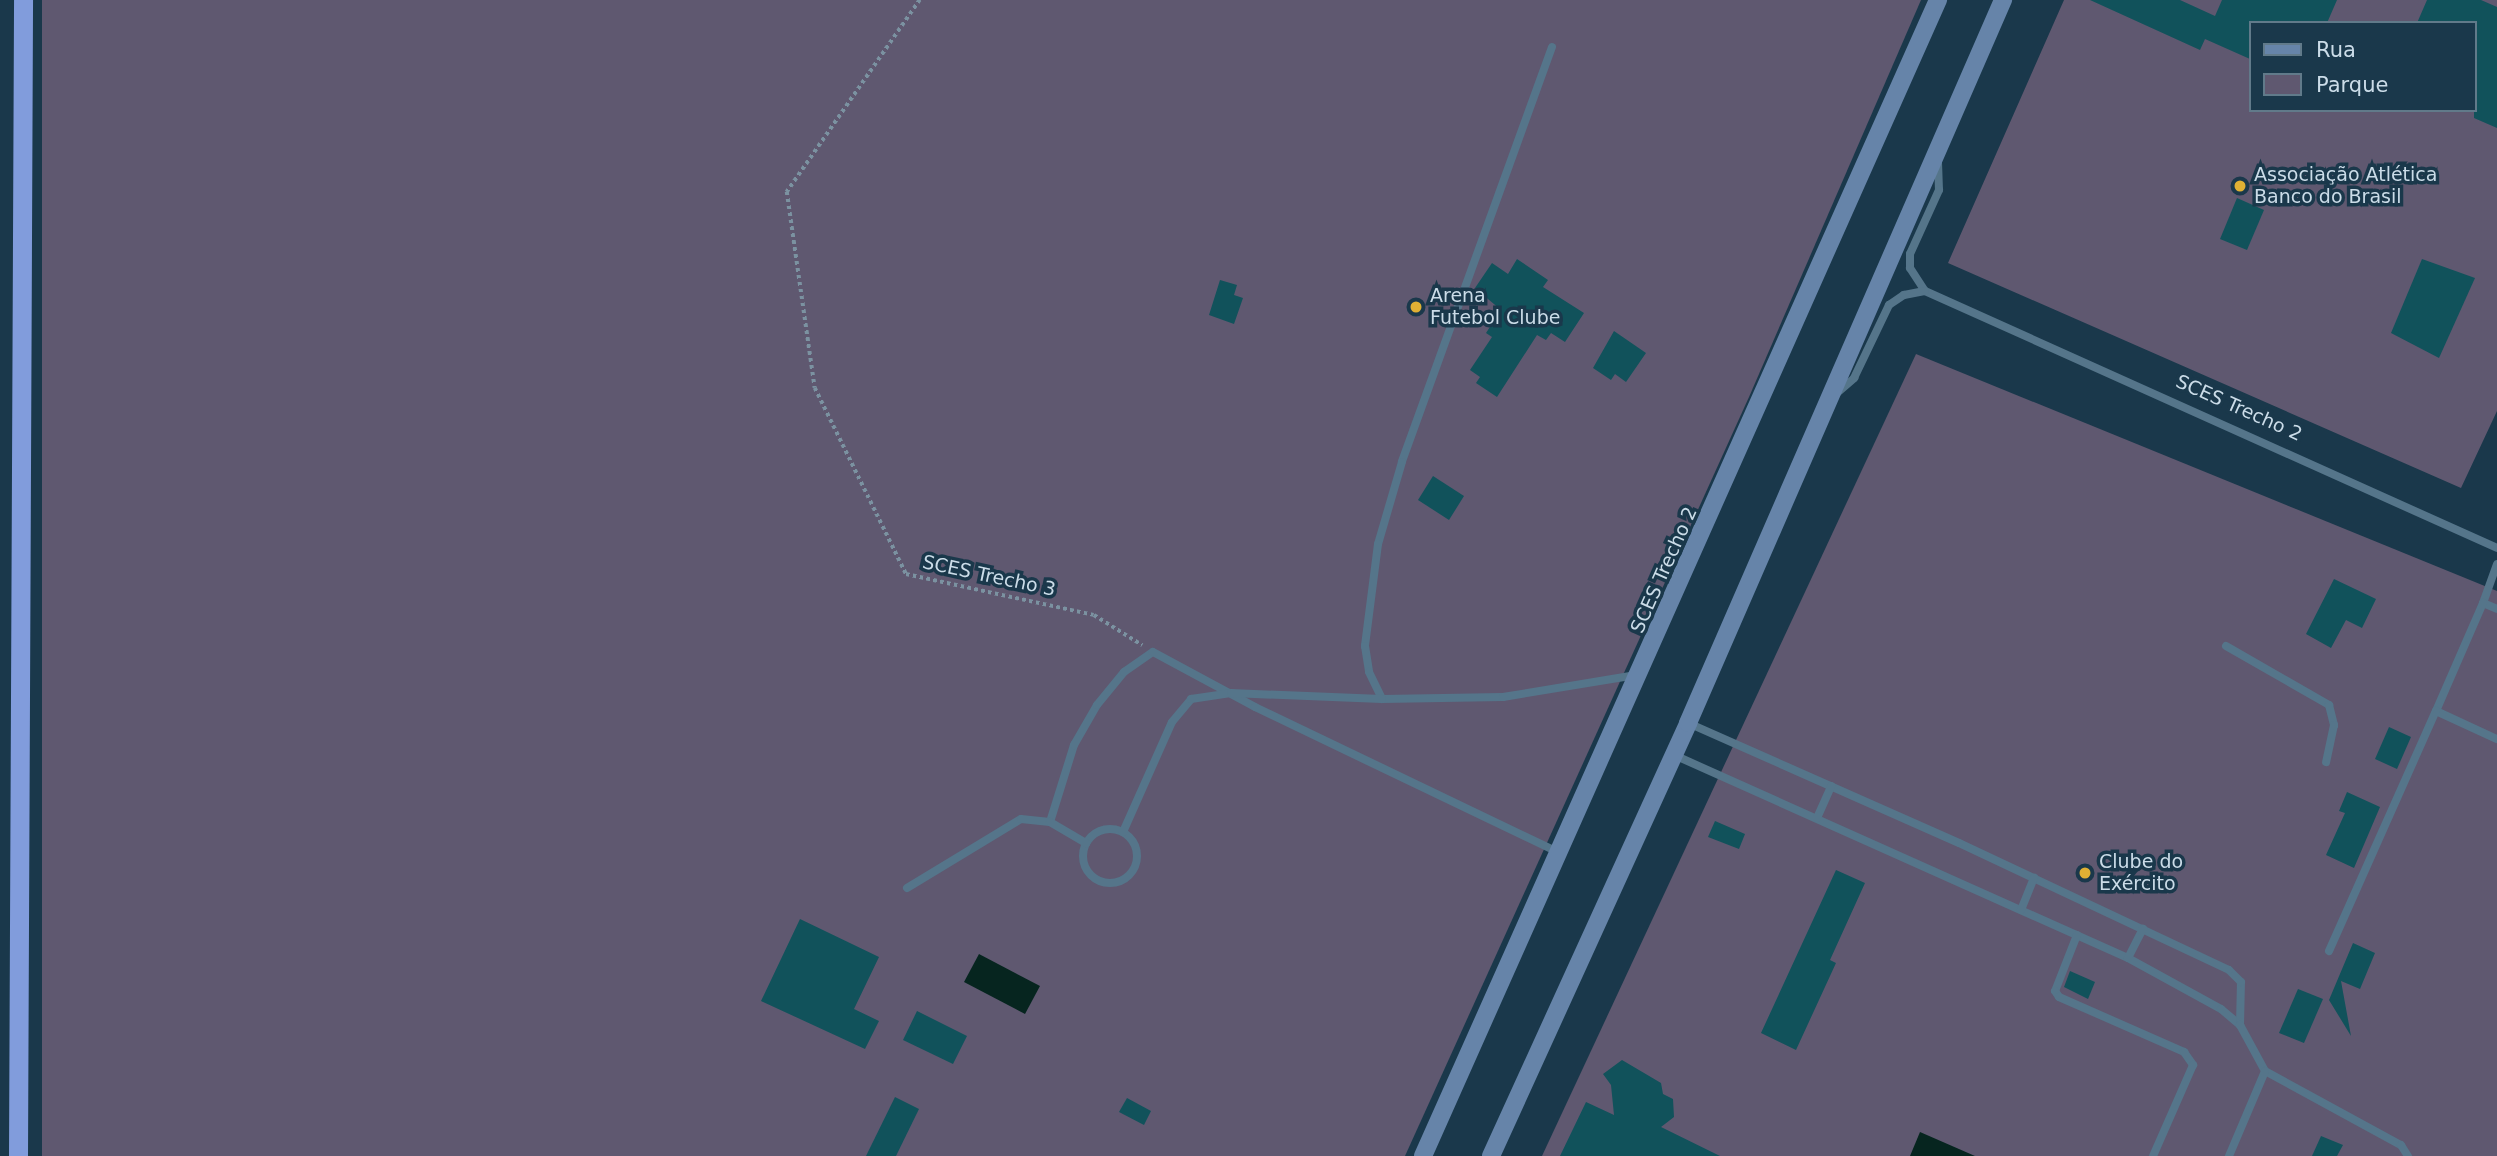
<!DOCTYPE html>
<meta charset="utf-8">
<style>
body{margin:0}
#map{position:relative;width:2497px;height:1156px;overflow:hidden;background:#1a384b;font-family:"DejaVu Sans",sans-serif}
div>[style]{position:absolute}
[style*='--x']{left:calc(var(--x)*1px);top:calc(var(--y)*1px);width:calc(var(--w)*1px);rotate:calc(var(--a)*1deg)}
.green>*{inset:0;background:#5f5870}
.water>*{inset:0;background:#06251f}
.building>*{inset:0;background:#11525b}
.path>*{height:3.5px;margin-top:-1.75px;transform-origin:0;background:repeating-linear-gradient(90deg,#7b92a1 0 3.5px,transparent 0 7px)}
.service>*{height:8px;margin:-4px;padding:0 4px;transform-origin:4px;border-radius:4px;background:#55758a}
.service>.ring{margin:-4px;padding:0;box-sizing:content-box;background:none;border:8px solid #55758a;border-radius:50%}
.secondary>*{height:18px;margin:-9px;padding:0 9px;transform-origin:9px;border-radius:9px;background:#6684a9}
.trunk>*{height:19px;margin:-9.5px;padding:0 9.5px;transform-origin:9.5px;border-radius:9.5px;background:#819cdc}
.dots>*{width:19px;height:19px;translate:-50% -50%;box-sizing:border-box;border:4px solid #1a384b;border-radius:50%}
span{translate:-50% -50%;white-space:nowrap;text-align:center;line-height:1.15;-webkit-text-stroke:7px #1a384b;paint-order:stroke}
.poi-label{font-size:19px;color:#cbdce8}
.left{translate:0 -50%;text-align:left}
.street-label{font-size:19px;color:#cbdce8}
.legend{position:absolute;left:2249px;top:21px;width:228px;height:91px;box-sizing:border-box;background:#1a384b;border:2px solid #617a8a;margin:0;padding:9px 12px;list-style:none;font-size:21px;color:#cbdce8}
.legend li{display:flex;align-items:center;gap:14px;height:35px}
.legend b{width:35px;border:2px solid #617a8a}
</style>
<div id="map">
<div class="green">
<i style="clip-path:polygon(42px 0,1921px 0,1749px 397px,1405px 1156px,42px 1156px)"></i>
<i style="clip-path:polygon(evenodd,2064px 0,2497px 0,2497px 411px,2461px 488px,1948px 263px,2064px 0,2250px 23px,2474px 23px,2474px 110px,2250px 110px,2250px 23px)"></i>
<i style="clip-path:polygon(1916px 354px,2497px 591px,2497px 1156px,1542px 1156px)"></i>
</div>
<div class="water">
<i style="clip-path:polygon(979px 954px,1040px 986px,1025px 1014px,964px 982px)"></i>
<i style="clip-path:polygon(1920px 1132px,1975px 1156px,1910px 1156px)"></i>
</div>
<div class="building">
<i style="clip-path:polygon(2090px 0,2180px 0,2215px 16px,2222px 0,2337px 0,2327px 23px,2250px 23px,2250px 59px,2205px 39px,2200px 50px)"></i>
<i style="clip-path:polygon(2427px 0,2481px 0,2497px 7px,2497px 128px,2474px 118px,2474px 23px,2417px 23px)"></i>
<i style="clip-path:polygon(2237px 198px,2264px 210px,2247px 250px,2220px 239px)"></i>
<i style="clip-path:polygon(1517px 259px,1548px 280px,1543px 287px,1584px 313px,1565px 342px,1551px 333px,1546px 340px,1537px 335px,1497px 397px,1476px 383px,1480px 377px,1470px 370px,1492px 337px,1486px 333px,1501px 310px,1475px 288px,1492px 263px,1508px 274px)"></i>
<i style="clip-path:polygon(2422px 259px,2475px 278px,2439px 358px,2391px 333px)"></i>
<i style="clip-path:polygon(1220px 280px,1237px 285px,1234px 295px,1243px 298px,1234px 324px,1209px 315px)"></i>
<i style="clip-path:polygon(1614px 331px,1646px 353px,1626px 382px,1615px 374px,1611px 380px,1593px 368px)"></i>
<i style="clip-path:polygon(1433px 476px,1464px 496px,1449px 520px,1418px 500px)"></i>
<i style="clip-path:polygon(2334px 579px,2376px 599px,2362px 628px,2346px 620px,2331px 648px,2306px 634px)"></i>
<i style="clip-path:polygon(2389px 727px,2411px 737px,2397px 769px,2375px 759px)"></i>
<i style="clip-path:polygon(2347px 792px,2380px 807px,2354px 868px,2326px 855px,2345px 813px,2339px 811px)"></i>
<i style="clip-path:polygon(1715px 821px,1745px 834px,1739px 849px,1708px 837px)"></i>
<i style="clip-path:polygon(1836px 870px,1865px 883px,1830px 960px,1836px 963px,1796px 1050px,1761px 1033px)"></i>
<i style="clip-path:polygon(800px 919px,879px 957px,854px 1009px,879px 1021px,865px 1049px,761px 1001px)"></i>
<i style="clip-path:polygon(2353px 943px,2375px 953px,2360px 989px,2341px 981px,2351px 1036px,2329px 1000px)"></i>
<i style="clip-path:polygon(2070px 971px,2095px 982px,2088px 999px,2064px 987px)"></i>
<i style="clip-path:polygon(2298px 989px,2323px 999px,2304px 1043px,2279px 1033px)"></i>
<i style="clip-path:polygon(917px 1011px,967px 1036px,953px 1064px,903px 1040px)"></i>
<i style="clip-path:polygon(1622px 1060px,1661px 1083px,1663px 1094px,1673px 1099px,1674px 1117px,1661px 1127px,1720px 1156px,1560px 1156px,1586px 1102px,1614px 1115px,1611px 1085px,1603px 1074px)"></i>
<i style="clip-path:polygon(895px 1097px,919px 1109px,896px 1156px,866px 1156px)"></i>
<i style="clip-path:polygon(1127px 1098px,1151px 1111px,1144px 1125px,1119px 1112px)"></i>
<i style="clip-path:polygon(2321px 1136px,2343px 1145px,2337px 1156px,2312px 1156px)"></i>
</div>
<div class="path">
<i style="--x:920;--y:0;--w:234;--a:124.7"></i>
<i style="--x:787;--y:192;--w:198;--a:81.9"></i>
<i style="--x:815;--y:388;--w:207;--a:63.9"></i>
<i style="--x:906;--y:574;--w:192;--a:12.3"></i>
<i style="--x:1094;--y:615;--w:57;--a:32"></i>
</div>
<div class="service">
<i style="--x:1552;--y:47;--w:441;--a:109.9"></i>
<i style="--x:1402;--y:462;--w:85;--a:106.3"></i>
<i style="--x:1378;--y:544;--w:103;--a:97.3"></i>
<i style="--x:1365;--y:646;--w:26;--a:81"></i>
<i style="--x:1369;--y:672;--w:30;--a:64"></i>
<i style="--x:1382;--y:699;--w:121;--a:-0.9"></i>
<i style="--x:1503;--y:697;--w:135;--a:-9.4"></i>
<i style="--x:1938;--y:162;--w:28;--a:88"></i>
<i style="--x:1939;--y:190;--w:70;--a:114.4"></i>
<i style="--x:1910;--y:254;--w:14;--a:90"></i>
<i style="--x:1910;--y:268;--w:27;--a:57"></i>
<i style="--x:1925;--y:291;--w:627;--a:24.19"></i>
<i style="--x:1837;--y:393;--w:23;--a:-41"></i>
<i style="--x:1854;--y:378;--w:81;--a:-64.4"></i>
<i style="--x:1889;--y:305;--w:18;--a:-34"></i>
<i style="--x:1904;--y:295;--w:21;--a:-11"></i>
<i style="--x:2497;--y:564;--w:41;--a:109.7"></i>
<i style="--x:2483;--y:603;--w:15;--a:23"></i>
<i style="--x:2483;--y:603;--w:118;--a:113.5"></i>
<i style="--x:2436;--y:711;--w:67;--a:24.7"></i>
<i style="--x:2226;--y:646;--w:119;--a:29.8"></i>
<i style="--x:2329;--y:705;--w:21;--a:76"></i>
<i style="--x:2334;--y:725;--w:38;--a:102"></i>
<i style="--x:1674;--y:755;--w:497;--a:24.1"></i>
<i style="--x:2128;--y:958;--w:106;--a:28.7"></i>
<i style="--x:2221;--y:1009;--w:25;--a:40"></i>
<i style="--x:2240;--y:1025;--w:43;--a:-88.7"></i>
<i style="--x:2241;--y:982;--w:17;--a:-135"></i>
<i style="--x:2229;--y:970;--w:298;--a:-154.8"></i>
<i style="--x:1959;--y:843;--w:296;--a:-156.1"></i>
<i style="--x:1817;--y:818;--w:35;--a:-66"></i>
<i style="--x:1050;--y:822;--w:81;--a:-72.7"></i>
<i style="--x:1074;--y:745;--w:46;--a:-60.1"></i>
<i style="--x:1097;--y:705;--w:43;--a:-50.7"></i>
<i style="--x:1124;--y:672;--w:35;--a:-35"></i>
<i style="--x:1153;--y:652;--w:116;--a:28.3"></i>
<i style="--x:1255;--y:707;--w:336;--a:25.6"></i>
<i class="ring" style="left:1083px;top:829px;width:46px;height:46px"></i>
<i style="--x:1123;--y:832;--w:120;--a:-66"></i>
<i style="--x:1172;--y:722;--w:30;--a:-50"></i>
<i style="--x:1191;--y:699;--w:40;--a:-8.5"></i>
<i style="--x:1231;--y:693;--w:151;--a:2.3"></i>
<i style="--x:907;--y:888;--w:133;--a:-31.2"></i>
<i style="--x:1021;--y:819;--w:29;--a:6"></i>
<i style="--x:1050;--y:822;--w:42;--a:30.3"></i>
<i style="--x:2021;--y:910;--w:35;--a:-68"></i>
<i style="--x:2077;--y:935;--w:60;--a:111.4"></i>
<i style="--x:2055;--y:991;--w:7;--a:56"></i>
<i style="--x:2059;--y:997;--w:137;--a:23.7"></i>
<i style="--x:2184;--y:1052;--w:16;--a:55"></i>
<i style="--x:2193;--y:1065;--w:99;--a:113.7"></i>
<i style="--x:2329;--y:951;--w:263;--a:-66"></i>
<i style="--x:2128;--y:958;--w:33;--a:-63"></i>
<i style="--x:2240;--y:1025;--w:52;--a:61.5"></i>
<i style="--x:2265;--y:1071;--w:155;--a:28.6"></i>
<i style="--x:2401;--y:1145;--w:13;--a:58"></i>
<i style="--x:2229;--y:1156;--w:92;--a:-67"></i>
</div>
<div class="secondary">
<i style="--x:1423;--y:1156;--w:1266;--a:-65.99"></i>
<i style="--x:1491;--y:1156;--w:476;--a:-65.5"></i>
<i style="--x:1688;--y:723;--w:789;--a:-66.46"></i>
</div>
<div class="trunk">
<i style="--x:18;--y:1156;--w:1156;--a:-89.75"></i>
</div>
<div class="dots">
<i style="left:2240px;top:186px;background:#dfb034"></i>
<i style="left:1416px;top:307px;background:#dfb034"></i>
<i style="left:2085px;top:873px;background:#dfb034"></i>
</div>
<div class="poi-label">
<span class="left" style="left:2254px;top:186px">Associação Atlética<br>Banco do Brasil</span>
<span class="left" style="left:1430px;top:307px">Arena<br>Futebol Clube</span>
<span class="left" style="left:2099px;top:873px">Clube do<br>Exército</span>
</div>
<div class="street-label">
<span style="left:2239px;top:408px;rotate:24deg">SCES Trecho 2</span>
<span style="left:1664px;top:570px;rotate:-66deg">SCES Trecho 2</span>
<span style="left:989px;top:576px;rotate:12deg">SCES Trecho 3</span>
</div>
<ul class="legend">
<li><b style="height:9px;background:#6684a9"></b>Rua</li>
<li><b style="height:19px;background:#5f5870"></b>Parque</li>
</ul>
</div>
